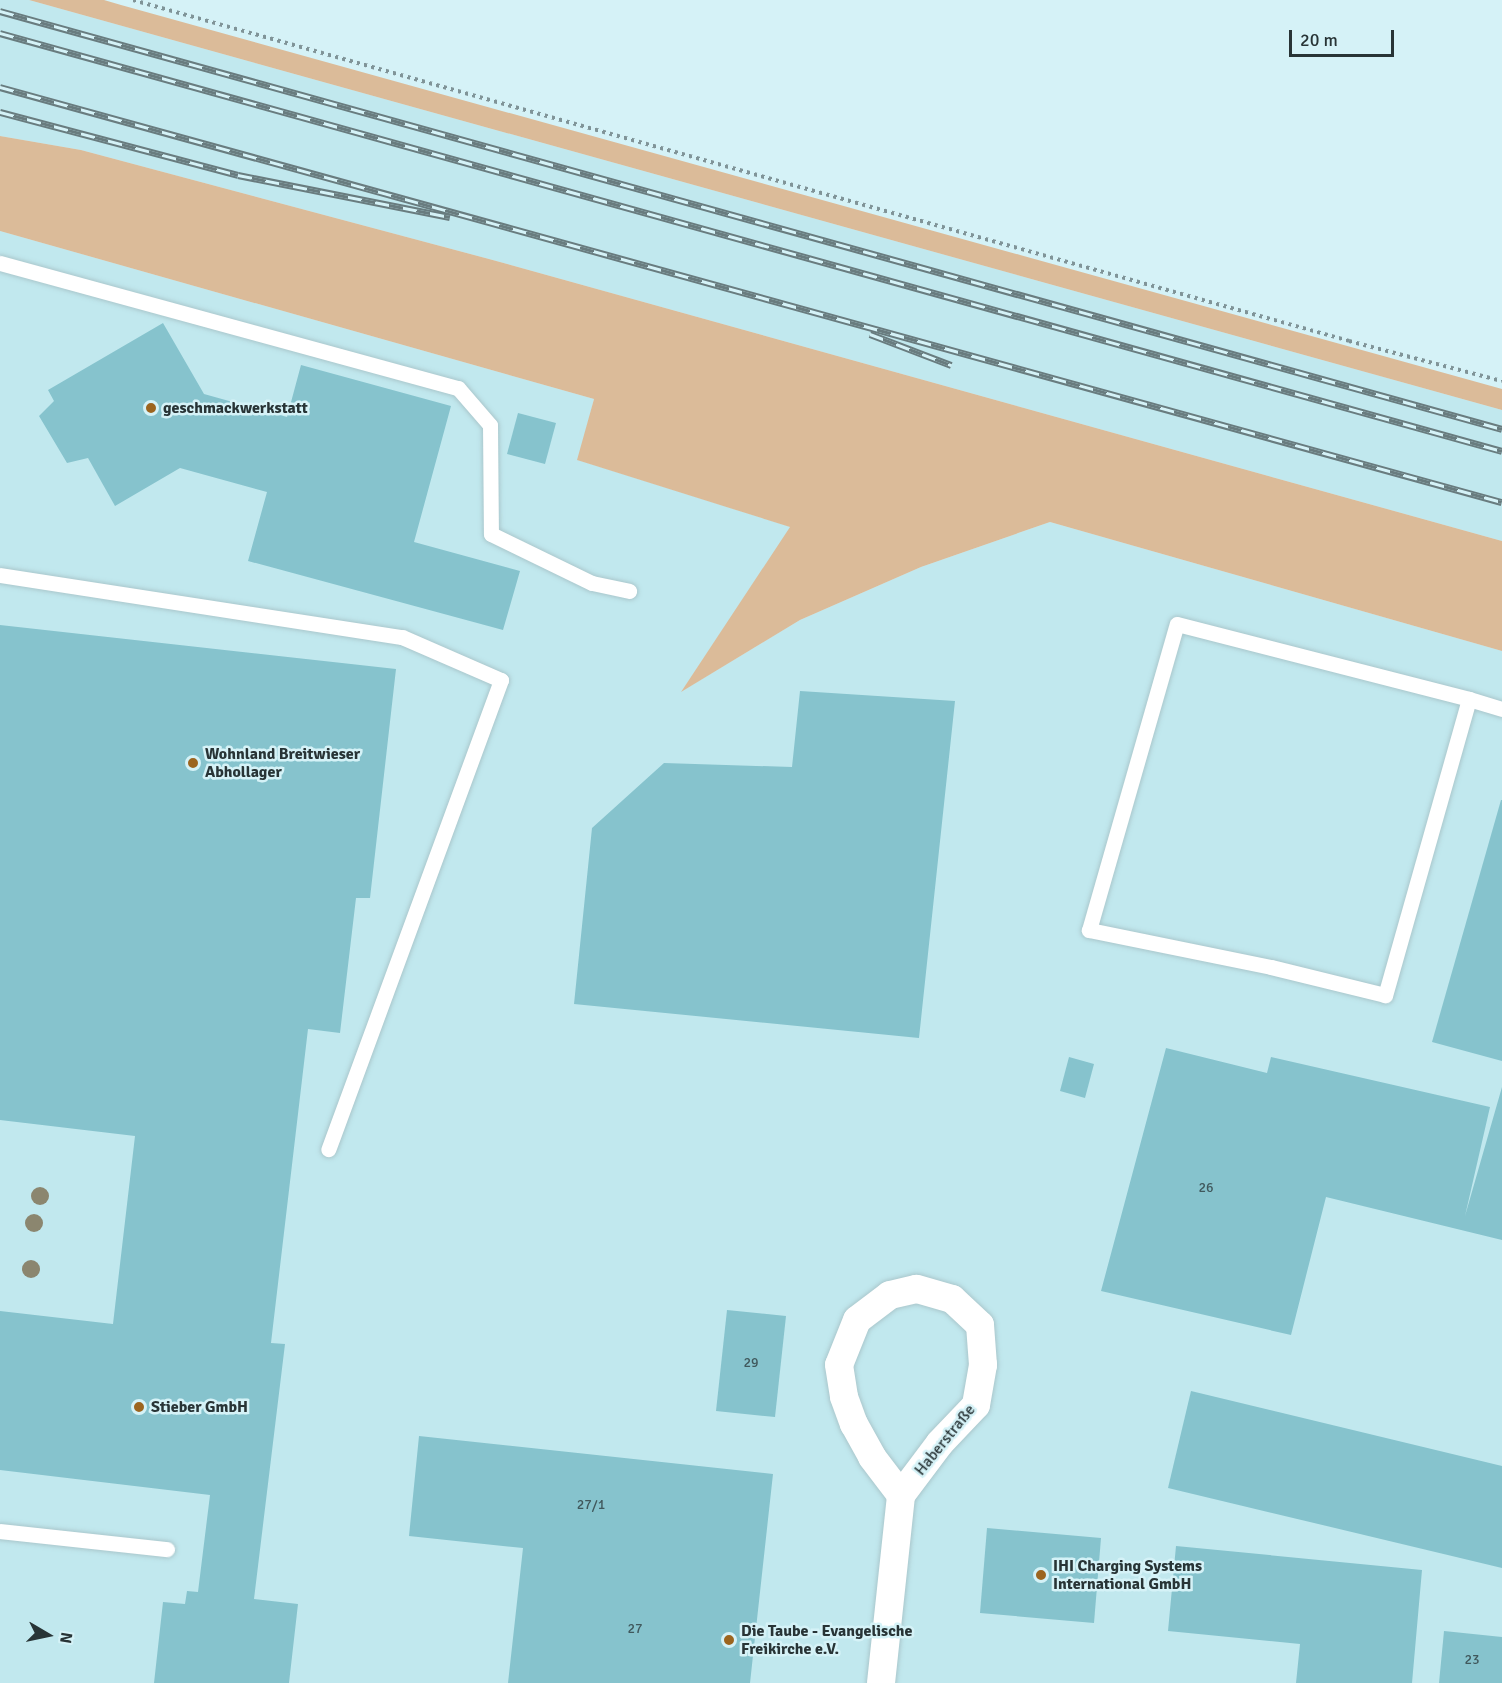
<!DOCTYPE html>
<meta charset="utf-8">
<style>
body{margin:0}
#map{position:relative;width:1502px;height:1683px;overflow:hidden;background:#d5f2f7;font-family:Signika,sans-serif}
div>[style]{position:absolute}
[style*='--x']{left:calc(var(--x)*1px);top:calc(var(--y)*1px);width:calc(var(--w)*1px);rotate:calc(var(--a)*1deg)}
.built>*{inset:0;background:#c1e8ee}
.green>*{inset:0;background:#dbbb99}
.building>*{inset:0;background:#86c3cd}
.path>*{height:4px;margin-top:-2px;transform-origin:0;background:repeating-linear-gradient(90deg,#809498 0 3px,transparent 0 7.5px)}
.roads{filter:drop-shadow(0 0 2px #aac7cc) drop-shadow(0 0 2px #aac7cc)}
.service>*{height:15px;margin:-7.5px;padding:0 7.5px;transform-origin:7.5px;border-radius:7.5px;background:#fff}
.minor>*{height:28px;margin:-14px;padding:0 14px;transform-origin:14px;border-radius:14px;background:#fff}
.rail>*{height:7px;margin-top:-3.5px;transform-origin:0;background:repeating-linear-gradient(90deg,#d5f2f7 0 14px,#697c7f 0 28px);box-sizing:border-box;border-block:2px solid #697c7f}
.trees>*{width:18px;height:18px;margin:-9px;border-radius:50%;background:#8b866f}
.dots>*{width:16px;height:16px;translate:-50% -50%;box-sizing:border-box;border:3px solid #d5f2f7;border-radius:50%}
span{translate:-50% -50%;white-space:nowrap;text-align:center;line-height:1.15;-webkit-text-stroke:5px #d5f2f7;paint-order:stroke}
.number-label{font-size:14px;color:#40585c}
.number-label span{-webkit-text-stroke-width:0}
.poi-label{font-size:16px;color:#283436;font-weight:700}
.left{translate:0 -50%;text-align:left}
.street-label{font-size:16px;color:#283436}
.north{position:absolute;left:18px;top:1605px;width:60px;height:60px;-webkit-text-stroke:4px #d5f2f7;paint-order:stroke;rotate:99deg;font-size:16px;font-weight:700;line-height:24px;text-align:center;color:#283436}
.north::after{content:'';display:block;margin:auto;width:21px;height:27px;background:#283436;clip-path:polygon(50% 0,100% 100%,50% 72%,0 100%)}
.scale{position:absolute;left:1289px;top:30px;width:105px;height:27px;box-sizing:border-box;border:3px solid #283436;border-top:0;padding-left:8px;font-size:18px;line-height:21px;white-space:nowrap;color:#283436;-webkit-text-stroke:4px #d5f2f7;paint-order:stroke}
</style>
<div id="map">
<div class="built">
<i style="clip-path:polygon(0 0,29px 0,1502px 410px,1502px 541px,489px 259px,81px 150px,0 136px)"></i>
<i style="clip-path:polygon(0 231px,594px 399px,578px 460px,791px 527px,682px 691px,800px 620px,921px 567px,1050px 522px,1502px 651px,1502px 1683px,0 1683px)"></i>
</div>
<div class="green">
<i style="clip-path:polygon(29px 0,104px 0,121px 5px,1502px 389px,1502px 410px)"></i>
<i style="clip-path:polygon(0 136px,81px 150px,489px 259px,1502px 541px,1502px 651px,1050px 522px,921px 567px,800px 620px,681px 692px,790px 527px,577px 460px,594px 399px,0 231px)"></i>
</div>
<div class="building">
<i style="clip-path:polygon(163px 323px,204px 394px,287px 417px,301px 365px,451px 406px,414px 542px,520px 571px,503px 630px,248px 561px,267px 492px,180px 468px,115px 506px,88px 458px,67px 463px,39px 416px,54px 401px,48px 390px)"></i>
<i style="clip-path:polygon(518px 413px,556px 423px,545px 464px,507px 454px)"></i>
<i style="clip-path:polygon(0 625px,396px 669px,370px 898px,356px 898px,340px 1033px,308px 1029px,271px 1343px,285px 1344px,254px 1599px,298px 1604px,289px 1683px,154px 1683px,163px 1602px,185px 1604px,187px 1591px,198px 1592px,210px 1495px,0 1470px,0 1311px,113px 1324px,135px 1136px,0 1120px)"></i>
<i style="clip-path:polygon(800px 691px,955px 701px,919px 1038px,574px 1004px,592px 828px,664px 763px,792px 767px)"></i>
<i style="clip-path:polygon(1501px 800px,1502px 800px,1502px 1061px,1432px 1042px)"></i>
<i style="clip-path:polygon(1166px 1048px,1267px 1073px,1271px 1057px,1490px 1107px,1465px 1216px,1502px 1087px,1502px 1240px,1326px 1197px,1291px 1335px,1101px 1291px)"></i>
<i style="clip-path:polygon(1069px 1057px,1094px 1064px,1085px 1098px,1060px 1091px)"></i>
<i style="clip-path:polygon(727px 1310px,786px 1316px,775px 1417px,716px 1411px)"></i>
<i style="clip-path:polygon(1191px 1391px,1502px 1466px,1502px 1568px,1168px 1488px)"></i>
<i style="clip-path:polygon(419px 1436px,773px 1474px,750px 1683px,508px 1683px,523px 1548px,409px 1536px)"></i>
<i style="clip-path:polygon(987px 1528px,1101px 1538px,1094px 1623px,980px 1613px)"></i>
<i style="clip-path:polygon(1176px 1546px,1422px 1570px,1412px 1683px,1296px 1683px,1300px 1644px,1168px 1631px)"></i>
<i style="clip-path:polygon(1444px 1631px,1502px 1637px,1502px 1683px,1439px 1683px)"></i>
</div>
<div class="path">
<i style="--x:133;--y:0;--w:1263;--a:15.66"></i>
<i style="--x:1349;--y:341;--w:158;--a:14.7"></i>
</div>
<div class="roads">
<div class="service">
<i style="--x:0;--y:263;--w:475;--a:15.3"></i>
<i style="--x:458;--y:388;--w:49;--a:49.1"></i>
<i style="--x:490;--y:425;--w:109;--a:89.5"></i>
<i style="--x:491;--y:534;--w:112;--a:25.9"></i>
<i style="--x:592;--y:583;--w:38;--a:12"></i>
<i style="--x:0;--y:575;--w:407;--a:8.8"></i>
<i style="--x:402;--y:637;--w:108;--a:23.5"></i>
<i style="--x:501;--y:680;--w:500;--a:110.2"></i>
<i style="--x:1469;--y:699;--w:308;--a:105.8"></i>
<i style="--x:1385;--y:995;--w:117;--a:-166.2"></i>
<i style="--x:1271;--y:967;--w:186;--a:-168.5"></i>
<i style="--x:1089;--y:930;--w:318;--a:-74"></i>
<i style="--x:1177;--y:624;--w:301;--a:14.4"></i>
<i style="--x:1469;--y:699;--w:34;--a:17"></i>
<i style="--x:0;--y:1531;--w:168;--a:6.2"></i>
</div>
<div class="minor">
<i style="--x:881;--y:1683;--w:189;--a:-83.9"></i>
<i style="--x:901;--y:1495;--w:65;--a:-53.1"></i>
<i style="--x:940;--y:1443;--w:52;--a:-46.5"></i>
<i style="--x:976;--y:1405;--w:41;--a:-80.1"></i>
<i style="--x:983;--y:1365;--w:40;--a:-94.3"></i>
<i style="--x:980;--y:1325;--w:38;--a:-137"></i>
<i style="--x:952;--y:1299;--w:37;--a:-164"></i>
<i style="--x:916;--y:1289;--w:27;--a:167"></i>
<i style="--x:890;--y:1295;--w:41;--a:142.9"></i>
<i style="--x:857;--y:1320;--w:48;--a:111.8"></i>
<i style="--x:839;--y:1365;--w:32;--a:81"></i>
<i style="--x:844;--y:1397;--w:29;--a:70"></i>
<i style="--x:854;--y:1424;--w:38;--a:61"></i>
<i style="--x:872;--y:1457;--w:48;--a:52.7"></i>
</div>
</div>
<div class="rail">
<i style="--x:0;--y:11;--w:1559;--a:15.55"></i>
<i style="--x:0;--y:33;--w:1559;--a:15.55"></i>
<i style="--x:0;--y:87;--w:1558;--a:15.45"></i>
<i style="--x:0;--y:112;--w:246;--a:14.8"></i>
<i style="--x:238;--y:175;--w:216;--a:11.2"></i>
<i style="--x:870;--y:334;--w:87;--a:20.9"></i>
</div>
<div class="trees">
<i style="left:40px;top:1196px"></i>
<i style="left:34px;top:1223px"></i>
<i style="left:31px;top:1269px"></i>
</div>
<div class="dots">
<i style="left:151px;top:408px;background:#9c651f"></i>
<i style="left:193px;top:763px;background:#9c651f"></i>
<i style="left:139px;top:1407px;background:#9c651f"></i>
<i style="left:1041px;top:1575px;background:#9c651f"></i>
<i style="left:729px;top:1640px;background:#9c651f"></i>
</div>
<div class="number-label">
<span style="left:1206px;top:1188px">26</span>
<span style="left:751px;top:1363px">29</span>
<span style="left:591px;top:1505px">27/1</span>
<span style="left:635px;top:1629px">27</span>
<span style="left:1472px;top:1660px">23</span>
</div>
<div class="poi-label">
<span class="left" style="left:163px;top:408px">geschmackwerkstatt</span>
<span class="left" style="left:205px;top:763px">Wohnland Breitwieser<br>Abhollager</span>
<span class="left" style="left:151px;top:1407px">Stieber GmbH</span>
<span class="left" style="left:1053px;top:1575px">IHI Charging Systems<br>International GmbH</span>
<span class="left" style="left:741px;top:1640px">Die Taube - Evangelische<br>Freikirche e.V.</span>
</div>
<div class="street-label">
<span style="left:945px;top:1440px;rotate:-51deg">Haberstraße</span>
</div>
<div class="north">N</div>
<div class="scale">20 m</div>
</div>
